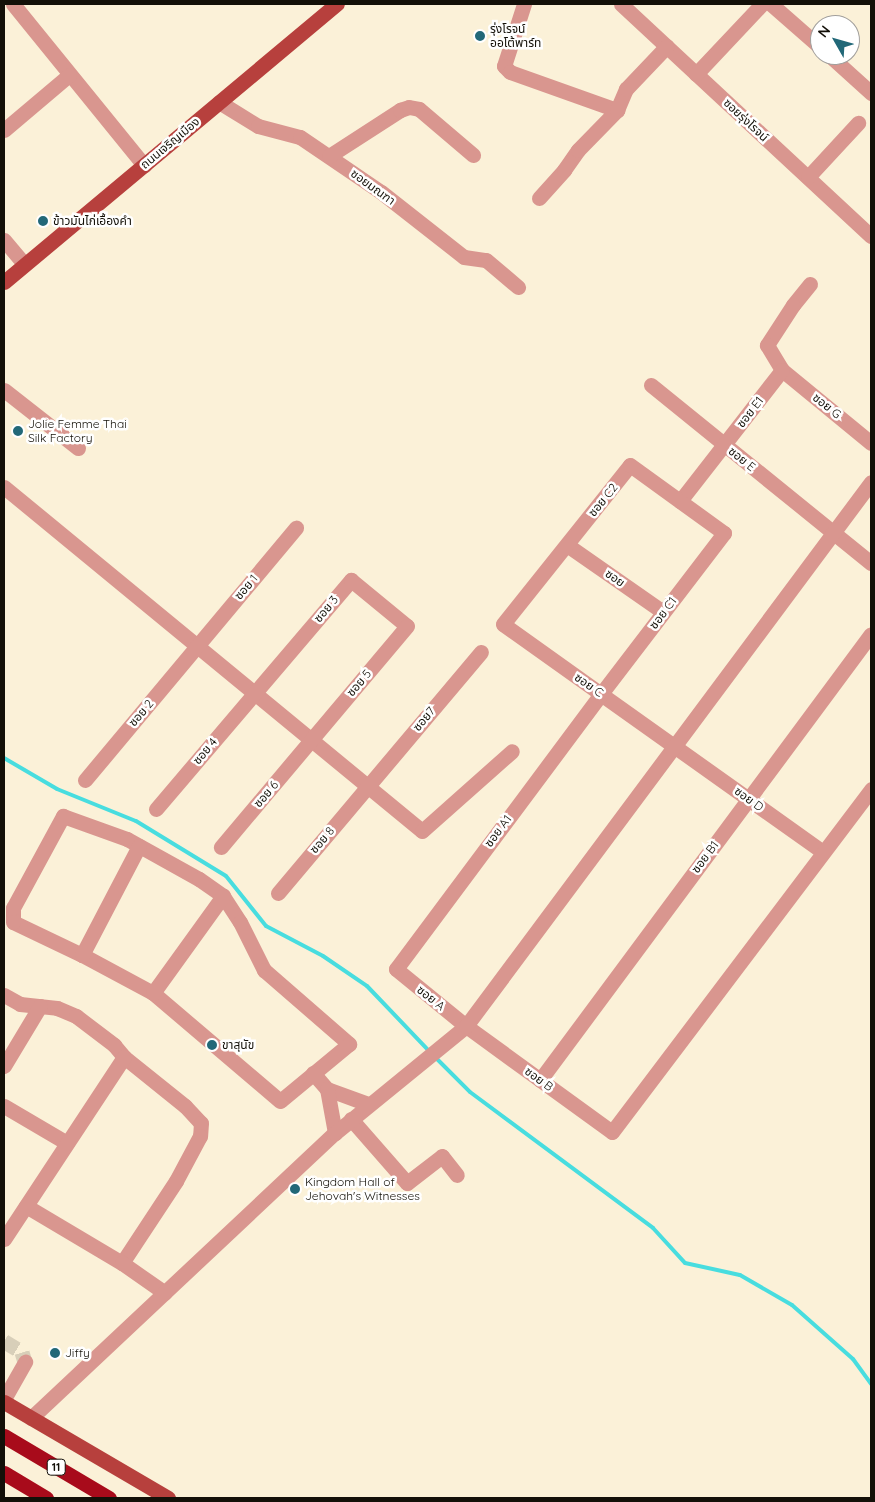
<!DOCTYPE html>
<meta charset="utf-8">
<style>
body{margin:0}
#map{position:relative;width:875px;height:1502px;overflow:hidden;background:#fbf1d8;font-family:Quicksand,"Noto Sans Thai",sans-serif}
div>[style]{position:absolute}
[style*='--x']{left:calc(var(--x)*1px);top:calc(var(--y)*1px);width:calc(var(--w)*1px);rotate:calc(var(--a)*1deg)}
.stream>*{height:4px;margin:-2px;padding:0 2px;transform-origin:2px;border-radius:2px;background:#48dddf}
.minor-tunnel>*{height:15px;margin-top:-7.5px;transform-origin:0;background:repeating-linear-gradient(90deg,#d8cfb9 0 15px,transparent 0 23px)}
.minor>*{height:15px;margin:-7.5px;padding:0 7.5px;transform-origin:7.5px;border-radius:7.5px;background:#d9968f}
.major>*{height:15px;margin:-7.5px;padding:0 7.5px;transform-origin:7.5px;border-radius:7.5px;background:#b7403d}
.highway>*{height:15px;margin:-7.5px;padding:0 7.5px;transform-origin:7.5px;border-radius:7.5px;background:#a80b1b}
.dots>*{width:14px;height:14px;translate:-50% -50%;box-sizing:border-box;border:2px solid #fff;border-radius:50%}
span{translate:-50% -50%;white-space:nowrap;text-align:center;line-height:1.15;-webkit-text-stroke:5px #fff;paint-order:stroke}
.shield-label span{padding:1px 4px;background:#fff;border:1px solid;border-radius:4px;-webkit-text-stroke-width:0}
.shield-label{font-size:11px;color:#131008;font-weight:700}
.poi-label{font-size:12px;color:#131008}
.left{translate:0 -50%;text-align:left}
.street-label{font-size:12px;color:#131008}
.frame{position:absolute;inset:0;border:5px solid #131008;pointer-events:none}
.north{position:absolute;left:810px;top:15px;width:50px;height:50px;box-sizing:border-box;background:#fff;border:1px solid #a19f9c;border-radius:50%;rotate:308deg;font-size:14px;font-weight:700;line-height:20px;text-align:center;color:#131008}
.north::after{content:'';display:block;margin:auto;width:18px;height:22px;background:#226878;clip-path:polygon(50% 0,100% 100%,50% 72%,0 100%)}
</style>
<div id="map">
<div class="stream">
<i style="--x:4;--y:758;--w:61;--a:30.3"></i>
<i style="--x:57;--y:789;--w:85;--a:22.1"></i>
<i style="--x:136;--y:821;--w:105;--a:31.4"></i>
<i style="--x:226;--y:876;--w:64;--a:51.3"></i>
<i style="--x:266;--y:926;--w:64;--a:27.8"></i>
<i style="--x:323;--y:956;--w:53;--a:34.3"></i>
<i style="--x:367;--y:986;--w:91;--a:46.3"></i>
<i style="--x:435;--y:1057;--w:49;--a:45"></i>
<i style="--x:470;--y:1092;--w:228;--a:36.6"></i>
<i style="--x:653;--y:1228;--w:47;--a:47.6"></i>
<i style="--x:685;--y:1263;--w:56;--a:12.3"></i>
<i style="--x:740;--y:1275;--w:60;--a:30"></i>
<i style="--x:792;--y:1305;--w:81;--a:41.5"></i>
<i style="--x:853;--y:1359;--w:31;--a:54"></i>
</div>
<div class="minor-tunnel">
<i style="--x:4;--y:1341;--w:21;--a:31"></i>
<i style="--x:22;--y:1352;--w:10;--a:73"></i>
</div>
<div class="minor">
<i style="--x:13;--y:4;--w:208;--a:50.9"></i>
<i style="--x:524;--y:4;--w:65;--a:107.9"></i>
<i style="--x:504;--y:66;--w:8;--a:45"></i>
<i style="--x:510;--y:72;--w:114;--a:19.6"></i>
<i style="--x:621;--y:4;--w:341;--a:42.9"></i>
<i style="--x:771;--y:4;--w:65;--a:41.3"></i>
<i style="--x:829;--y:55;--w:57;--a:42.1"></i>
<i style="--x:696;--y:74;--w:96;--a:-46.7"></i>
<i style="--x:219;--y:102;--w:46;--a:31.6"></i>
<i style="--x:258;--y:126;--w:43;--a:14.7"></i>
<i style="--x:300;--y:137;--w:98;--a:34.2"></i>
<i style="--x:381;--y:192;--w:105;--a:38.1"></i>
<i style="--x:464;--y:257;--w:22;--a:8"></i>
<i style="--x:486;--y:260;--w:42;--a:40.2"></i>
<i style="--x:4;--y:130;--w:85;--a:-40.2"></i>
<i style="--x:329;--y:156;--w:85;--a:-32.9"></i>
<i style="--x:400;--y:110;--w:9;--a:-18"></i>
<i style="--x:409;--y:107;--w:10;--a:11"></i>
<i style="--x:419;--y:109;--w:71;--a:40.4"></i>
<i style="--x:808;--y:177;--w:74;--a:-47.2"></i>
<i style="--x:539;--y:198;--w:38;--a:-48"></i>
<i style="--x:564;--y:170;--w:24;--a:-55"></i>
<i style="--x:578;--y:150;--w:56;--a:-45.7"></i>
<i style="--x:617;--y:110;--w:23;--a:-67"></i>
<i style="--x:626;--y:89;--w:59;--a:-46.4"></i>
<i style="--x:4;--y:240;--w:31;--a:50"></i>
<i style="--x:810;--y:284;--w:27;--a:129"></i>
<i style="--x:793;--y:305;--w:48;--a:123"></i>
<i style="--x:767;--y:345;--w:29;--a:59"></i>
<i style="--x:782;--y:370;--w:115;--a:39.4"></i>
<i style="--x:651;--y:385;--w:283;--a:39"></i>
<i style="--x:4;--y:390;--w:94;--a:38.1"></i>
<i style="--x:4;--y:487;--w:541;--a:39.45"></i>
<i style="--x:422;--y:831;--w:120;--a:-41.6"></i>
<i style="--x:680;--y:501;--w:166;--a:-52.1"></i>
<i style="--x:567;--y:545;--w:117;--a:34.9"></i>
<i style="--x:85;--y:780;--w:329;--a:-50.1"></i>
<i style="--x:156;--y:809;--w:301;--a:-49.6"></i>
<i style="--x:351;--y:580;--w:72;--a:39.4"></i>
<i style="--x:407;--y:626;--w:289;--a:130.1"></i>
<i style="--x:63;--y:816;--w:68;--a:19.8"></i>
<i style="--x:127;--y:839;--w:82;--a:29.1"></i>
<i style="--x:199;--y:879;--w:29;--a:35"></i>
<i style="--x:223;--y:896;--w:31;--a:57"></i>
<i style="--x:240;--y:922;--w:54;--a:63.4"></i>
<i style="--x:264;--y:970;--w:113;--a:41"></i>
<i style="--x:349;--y:1044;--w:89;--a:140.4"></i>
<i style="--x:280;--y:1101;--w:167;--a:-139.6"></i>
<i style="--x:153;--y:993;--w:81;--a:-151.8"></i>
<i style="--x:82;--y:955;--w:76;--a:-154.4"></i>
<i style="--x:13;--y:922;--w:14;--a:-90"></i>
<i style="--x:13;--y:908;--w:105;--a:-61.5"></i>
<i style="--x:823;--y:852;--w:272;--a:-144.6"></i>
<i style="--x:601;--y:694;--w:120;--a:-144.5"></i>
<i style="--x:503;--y:624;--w:203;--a:-51.4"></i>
<i style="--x:630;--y:465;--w:116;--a:35.9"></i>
<i style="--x:724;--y:533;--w:203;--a:127.4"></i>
<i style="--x:601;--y:694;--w:343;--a:126.7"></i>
<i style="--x:396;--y:969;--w:90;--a:39.2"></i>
<i style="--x:466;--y:1026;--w:180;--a:36"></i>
<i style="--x:612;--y:1132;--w:430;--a:-52.9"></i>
<i style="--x:278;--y:893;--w:315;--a:-49.9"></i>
<i style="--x:82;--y:955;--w:123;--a:-62.4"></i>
<i style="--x:153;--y:993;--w:120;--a:-54.2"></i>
<i style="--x:4;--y:995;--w:18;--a:29"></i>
<i style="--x:20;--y:1004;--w:37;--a:6"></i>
<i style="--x:57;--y:1008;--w:21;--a:23"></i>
<i style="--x:76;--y:1016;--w:48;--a:37.3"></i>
<i style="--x:114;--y:1045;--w:16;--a:50"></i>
<i style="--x:124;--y:1057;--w:78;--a:38.8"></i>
<i style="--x:185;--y:1106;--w:23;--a:47"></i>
<i style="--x:201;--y:1123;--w:13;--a:94"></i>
<i style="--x:200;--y:1136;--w:51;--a:118.1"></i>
<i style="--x:176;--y:1181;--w:98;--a:123.4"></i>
<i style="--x:4;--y:1066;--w:70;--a:-59"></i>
<i style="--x:313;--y:1073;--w:21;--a:49"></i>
<i style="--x:327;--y:1089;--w:44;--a:20.1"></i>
<i style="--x:540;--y:1080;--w:555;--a:-53.42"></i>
<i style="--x:327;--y:1089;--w:45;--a:79.7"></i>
<i style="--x:4;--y:1106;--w:73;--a:30.4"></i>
<i style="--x:351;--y:1119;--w:85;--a:48.8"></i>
<i style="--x:407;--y:1183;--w:44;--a:-37.6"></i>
<i style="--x:442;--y:1156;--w:24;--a:52"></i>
<i style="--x:26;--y:1206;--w:112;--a:30.7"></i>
<i style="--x:122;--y:1263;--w:52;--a:34.9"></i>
<i style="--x:4;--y:1239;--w:218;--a:-56.6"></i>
<i style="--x:4;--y:1399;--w:43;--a:-60.4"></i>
<i style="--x:31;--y:1418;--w:417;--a:-43.2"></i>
<i style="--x:335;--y:1133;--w:169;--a:-39.2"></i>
<i style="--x:466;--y:1026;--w:678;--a:-53.33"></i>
</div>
<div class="major">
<i style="--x:4;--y:282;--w:434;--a:-39.9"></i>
<i style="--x:4;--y:1402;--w:190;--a:30.3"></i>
</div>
<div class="highway">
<i style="--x:4;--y:1436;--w:122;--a:30.6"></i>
<i style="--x:4;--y:1473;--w:49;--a:30.8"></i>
</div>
<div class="dots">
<i style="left:480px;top:36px;background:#226878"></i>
<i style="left:43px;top:221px;background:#226878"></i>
<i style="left:18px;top:431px;background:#226878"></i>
<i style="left:212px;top:1045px;background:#226878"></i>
<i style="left:295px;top:1189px;background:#226878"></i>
<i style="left:55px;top:1353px;background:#226878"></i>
</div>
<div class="shield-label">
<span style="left:56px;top:1467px">11</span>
</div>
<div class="poi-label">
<span class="left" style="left:490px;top:36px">รุ่งโรจน์<br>ออโต้พาร์ท</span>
<span class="left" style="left:53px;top:221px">ข้าวมันไก่เอื้องคํา</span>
<span class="left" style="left:28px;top:431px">Jolie Femme Thai<br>Silk Factory</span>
<span class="left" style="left:222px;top:1045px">ขาสุนัข</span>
<span class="left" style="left:305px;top:1189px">Kingdom Hall of<br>Jehovah's Witnesses</span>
<span class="left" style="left:65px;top:1353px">Jiffy</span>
</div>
<div class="street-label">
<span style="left:746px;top:120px;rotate:43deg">ซอยรุ่งโรจน์</span>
<span style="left:170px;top:143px;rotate:-40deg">ถนนเจริญเมือง</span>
<span style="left:373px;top:187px;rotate:36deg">ซอยมณฑา</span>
<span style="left:827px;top:406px;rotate:39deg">ซอย G</span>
<span style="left:750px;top:412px;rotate:-52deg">ซอย E1</span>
<span style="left:742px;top:459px;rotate:39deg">ซอย E</span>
<span style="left:603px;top:500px;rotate:-51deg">ซอย C2</span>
<span style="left:615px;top:578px;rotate:35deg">ซอย</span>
<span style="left:246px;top:587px;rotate:-50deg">ซอย 1</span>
<span style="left:326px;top:609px;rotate:-50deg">ซอย 3</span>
<span style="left:663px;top:613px;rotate:-53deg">ซอย C1</span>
<span style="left:359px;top:683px;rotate:-50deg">ซอย 5</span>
<span style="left:589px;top:685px;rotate:35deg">ซอย C</span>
<span style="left:141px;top:713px;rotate:-50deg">ซอย 2</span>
<span style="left:424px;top:719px;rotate:-50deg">ซอย7</span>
<span style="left:205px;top:751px;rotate:-50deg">ซอย 4</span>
<span style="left:266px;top:794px;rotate:-50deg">ซอย 6</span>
<span style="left:749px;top:799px;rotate:36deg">ซอย D</span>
<span style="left:498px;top:831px;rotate:-53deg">ซอย A1</span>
<span style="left:322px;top:840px;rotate:-50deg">ซอย 8</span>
<span style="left:705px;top:857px;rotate:-53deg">ซอย B1</span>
<span style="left:431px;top:998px;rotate:39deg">ซอย A</span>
<span style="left:539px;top:1079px;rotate:36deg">ซอย B</span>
</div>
<div class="frame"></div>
<div class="north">N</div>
</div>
